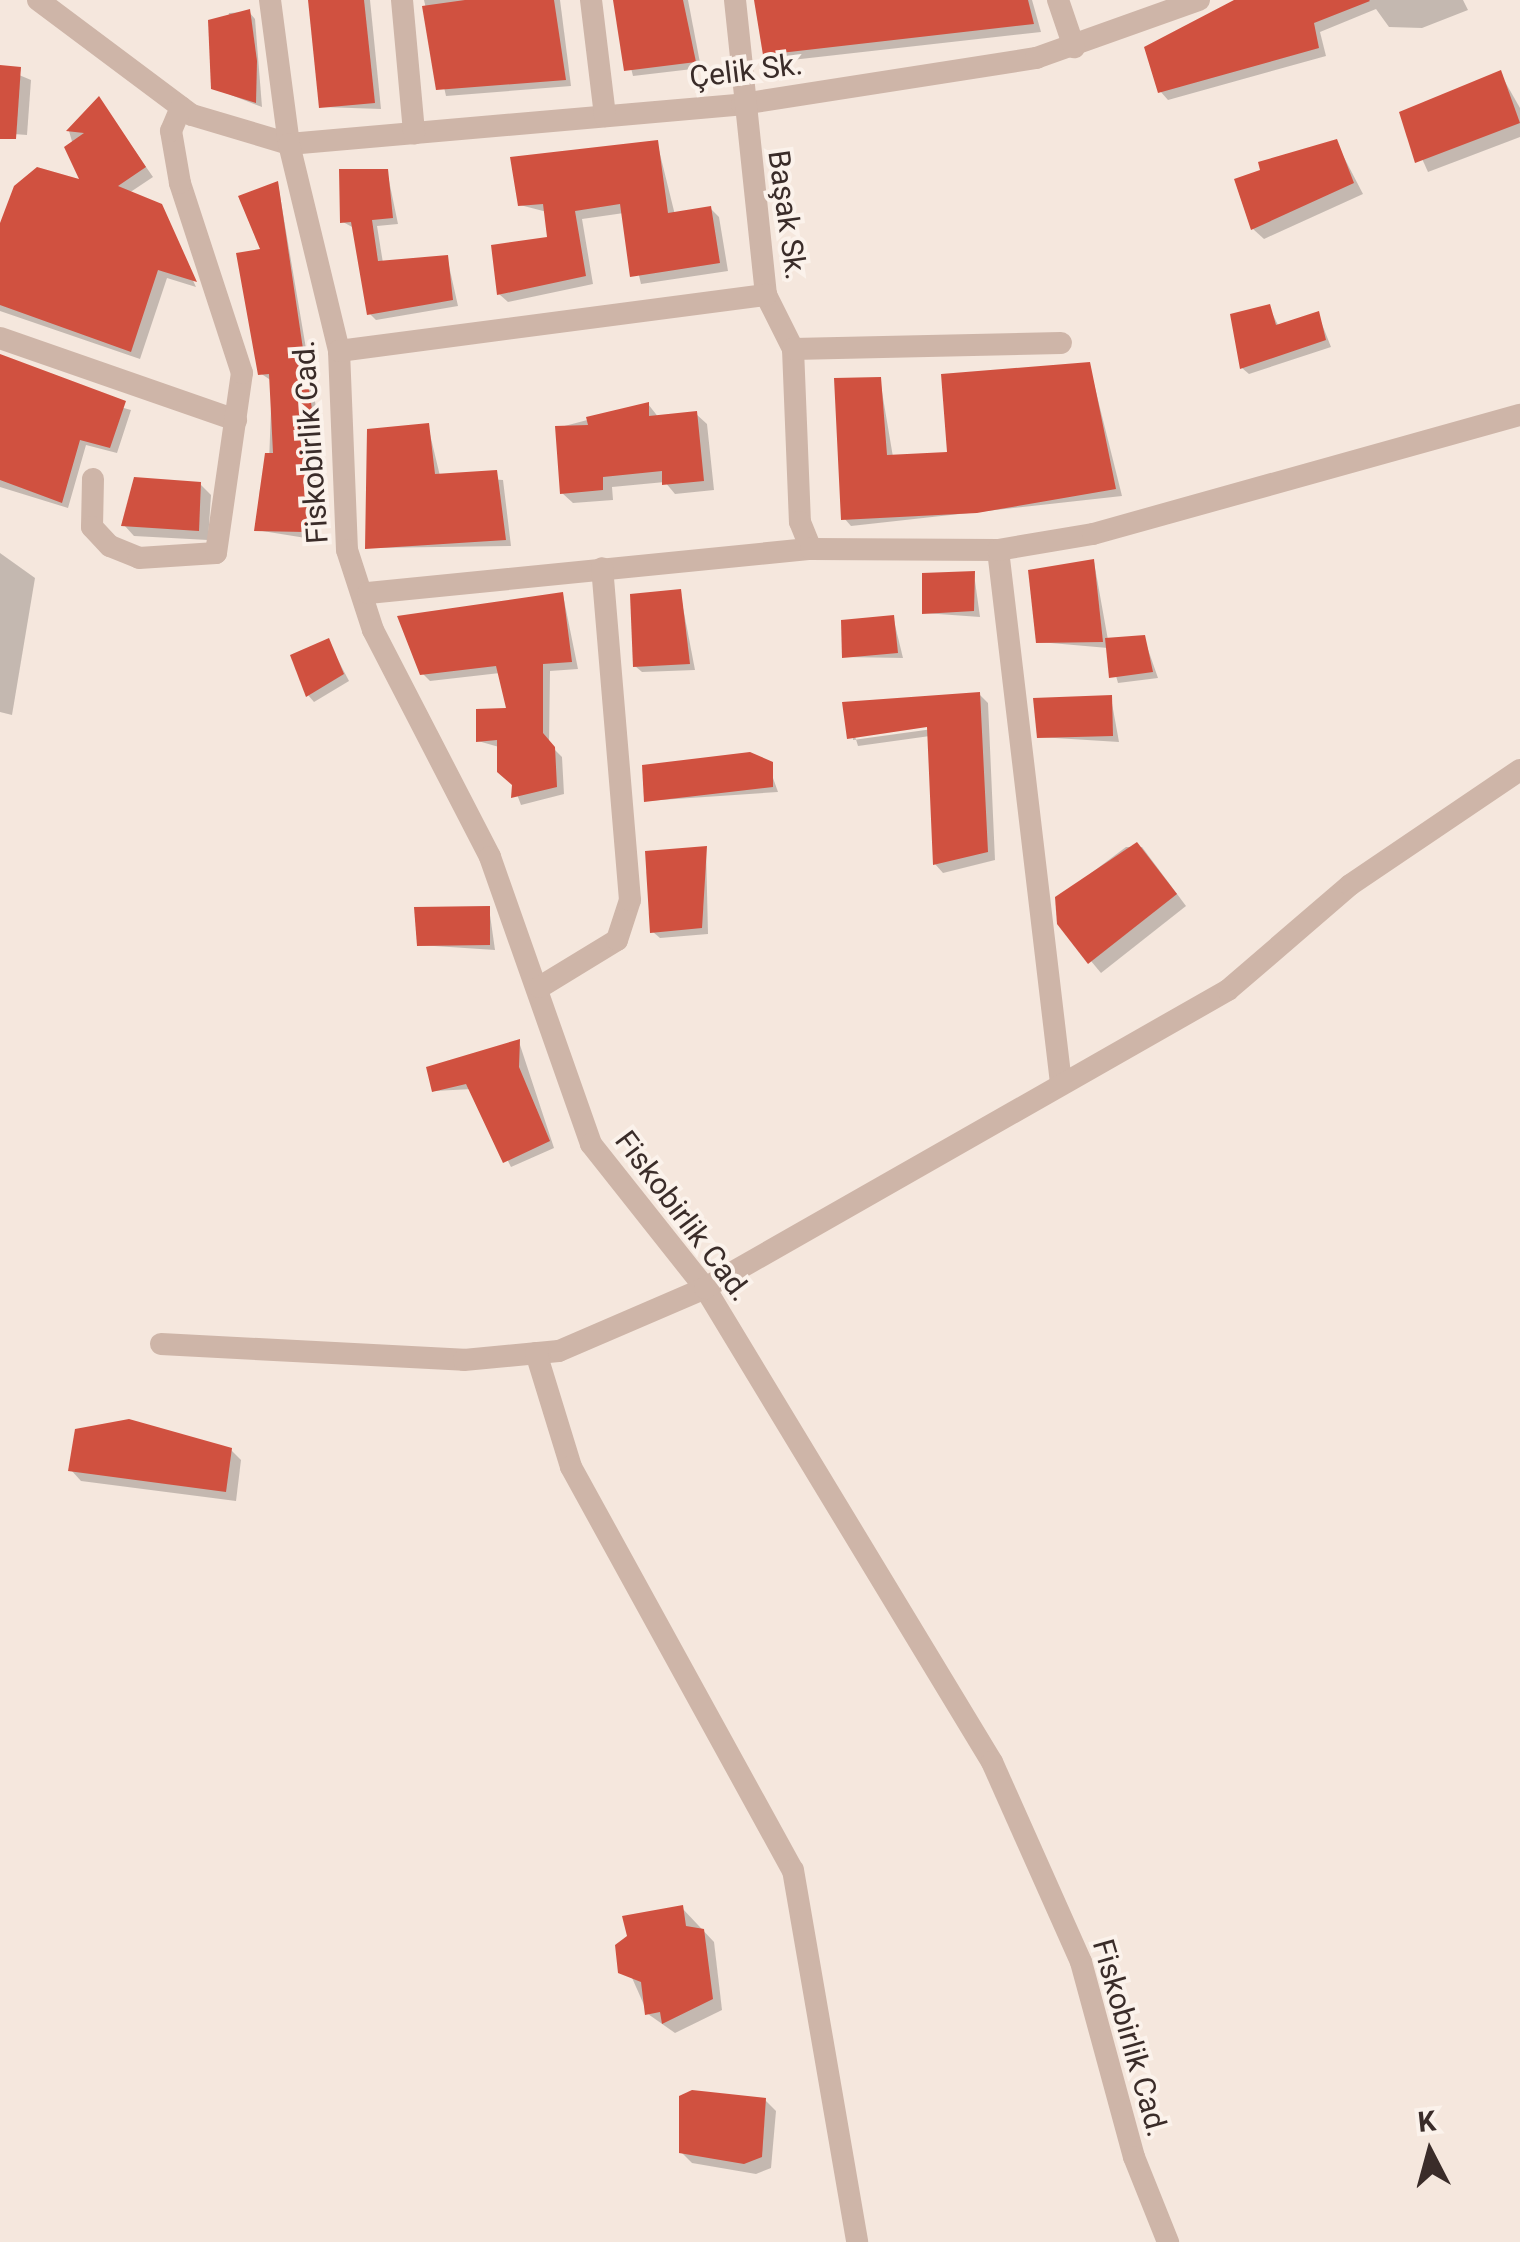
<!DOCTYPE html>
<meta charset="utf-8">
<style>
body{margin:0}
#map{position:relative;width:1520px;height:2242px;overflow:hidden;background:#f5e7dd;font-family:Roboto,sans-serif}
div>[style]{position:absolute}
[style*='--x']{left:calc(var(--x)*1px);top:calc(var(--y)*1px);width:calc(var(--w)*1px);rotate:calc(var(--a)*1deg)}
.shadow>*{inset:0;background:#0003}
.building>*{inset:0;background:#d05140}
.street>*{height:22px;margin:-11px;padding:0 11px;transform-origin:11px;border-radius:11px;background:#ceb5a8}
span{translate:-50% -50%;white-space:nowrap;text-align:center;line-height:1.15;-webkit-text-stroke:8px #fbf2eb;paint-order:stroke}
.street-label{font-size:30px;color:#3a2c29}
.north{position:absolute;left:1380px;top:2102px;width:100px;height:100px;-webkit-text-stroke:8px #fbf2eb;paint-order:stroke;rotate:354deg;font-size:28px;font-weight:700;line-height:40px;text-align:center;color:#3a2c29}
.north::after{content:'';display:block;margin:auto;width:35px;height:45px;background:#3a2c29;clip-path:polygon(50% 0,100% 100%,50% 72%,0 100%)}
</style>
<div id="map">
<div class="shadow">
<i style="clip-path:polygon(310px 0,370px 0,381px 109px,322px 107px)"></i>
<i style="clip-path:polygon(424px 0,560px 0,571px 86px,446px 96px)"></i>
<i style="clip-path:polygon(614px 0,688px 0,701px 68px,633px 76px)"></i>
<i style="clip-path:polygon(756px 0,1032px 0,1041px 32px,774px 62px)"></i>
<i style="clip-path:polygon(1247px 0,1463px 0,1468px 10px,1422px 28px,1389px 27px,1376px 9px,1320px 32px,1326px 56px,1168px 100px,1160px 91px)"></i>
<i style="clip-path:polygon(249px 12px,255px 19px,262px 107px,213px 88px,229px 13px)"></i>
<i style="clip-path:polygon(0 67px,31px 80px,27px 135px,0 133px)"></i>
<i style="clip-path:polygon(1500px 73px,1520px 108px,1520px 137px,1428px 172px,1402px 114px)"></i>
<i style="clip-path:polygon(99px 99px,153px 177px,129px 193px,161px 209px,196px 287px,167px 278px,140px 359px,0 311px,0 232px,84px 183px,69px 131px)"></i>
<i style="clip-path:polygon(657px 142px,675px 215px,710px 208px,719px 217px,728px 271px,641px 284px,624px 213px,582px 219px,593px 284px,508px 302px,499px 294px,550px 239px,547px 212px,520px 205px)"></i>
<i style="clip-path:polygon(1336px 142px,1363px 194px,1264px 239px,1253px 229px)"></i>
<i style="clip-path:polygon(387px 171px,398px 224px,377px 226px,383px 263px,447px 257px,458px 306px,376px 320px,370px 314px,354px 228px,343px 222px)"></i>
<i style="clip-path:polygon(278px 184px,319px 425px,312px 539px,256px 530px,260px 489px,268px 490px,272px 381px,260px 373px,264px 251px)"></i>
<i style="clip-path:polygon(1269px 307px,1279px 327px,1318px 314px,1331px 347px,1249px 374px,1242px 368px)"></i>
<i style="clip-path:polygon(1089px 364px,1122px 496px,851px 526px,844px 518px,880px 380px,893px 457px,950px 455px)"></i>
<i style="clip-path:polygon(0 374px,131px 410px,117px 453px,86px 445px,68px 508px,0 487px)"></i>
<i style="clip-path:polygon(648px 404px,659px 418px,696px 414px,707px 424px,714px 490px,675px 494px,665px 482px,612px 487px,613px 500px,573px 503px,562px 493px,557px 428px)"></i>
<i style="clip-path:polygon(428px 426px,440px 476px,503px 480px,511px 546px,367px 548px)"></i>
<i style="clip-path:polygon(200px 484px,211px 495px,208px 540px,134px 536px,124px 525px)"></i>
<i style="clip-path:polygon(0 553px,35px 578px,12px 715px,0 712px)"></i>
<i style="clip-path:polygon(1094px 562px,1108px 640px,1144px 638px,1158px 678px,1118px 683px,1108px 648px,1039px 642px)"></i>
<i style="clip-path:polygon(974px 574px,980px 617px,924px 613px)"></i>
<i style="clip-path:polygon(680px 592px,695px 670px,642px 672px,635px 666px)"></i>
<i style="clip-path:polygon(563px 595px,578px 669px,550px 671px,549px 744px,562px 757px,564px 794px,521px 805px,499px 747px,478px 741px,509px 710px,500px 673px,430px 681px,422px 673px)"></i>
<i style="clip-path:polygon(893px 617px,903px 658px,844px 657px)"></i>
<i style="clip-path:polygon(328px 641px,349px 681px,314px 702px,308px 695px)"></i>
<i style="clip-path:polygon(evenodd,979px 694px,988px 703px,995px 860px,943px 873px,935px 864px,930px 736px,858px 746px,845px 704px,979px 694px,939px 723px,940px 728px,853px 740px,853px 735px,939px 723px)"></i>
<i style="clip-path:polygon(1111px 698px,1119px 742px,1039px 737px)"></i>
<i style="clip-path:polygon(767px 761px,778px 792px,646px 801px)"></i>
<i style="clip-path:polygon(1126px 847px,1142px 847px,1186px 906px,1101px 973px,1060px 924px,1058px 898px)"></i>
<i style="clip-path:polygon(706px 848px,708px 934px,660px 938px,653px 932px)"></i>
<i style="clip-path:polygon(489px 908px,495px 950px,419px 945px)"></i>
<i style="clip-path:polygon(519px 1042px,554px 1148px,511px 1167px,472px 1089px,434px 1091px)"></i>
<i style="clip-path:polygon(129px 1422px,231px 1450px,241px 1460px,236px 1501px,81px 1481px,71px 1470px)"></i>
<i style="clip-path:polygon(682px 1908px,714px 1942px,722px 2010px,675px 2033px,648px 2014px,618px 1946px)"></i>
<i style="clip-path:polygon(765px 2100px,776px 2111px,771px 2168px,756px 2174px,692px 2163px,681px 2152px)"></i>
</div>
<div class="building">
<i style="clip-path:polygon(308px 0,364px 0,375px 103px,319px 108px)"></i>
<i style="clip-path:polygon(465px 0,554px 0,566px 80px,436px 90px,422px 6px)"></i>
<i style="clip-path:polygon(613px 0,683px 0,696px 62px,624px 71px)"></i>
<i style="clip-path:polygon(754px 0,1028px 0,1034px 24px,763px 55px)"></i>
<i style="clip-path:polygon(1234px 0,1369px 0,1370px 1px,1314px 23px,1319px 48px,1158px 93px,1144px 47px)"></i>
<i style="clip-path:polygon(250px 9px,257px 61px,256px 103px,211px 89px,208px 20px)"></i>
<i style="clip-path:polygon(0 65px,21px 67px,16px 139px,0 139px)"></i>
<i style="clip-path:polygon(1501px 70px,1520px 123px,1415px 163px,1399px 112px)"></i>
<i style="clip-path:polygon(99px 96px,146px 167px,118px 186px,162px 204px,197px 282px,158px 270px,131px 352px,0 305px,0 223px,14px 186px,37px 167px,79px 179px,64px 147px,84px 133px,66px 131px)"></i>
<i style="clip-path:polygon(1337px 139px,1354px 183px,1251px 230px,1234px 179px,1260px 170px,1258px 162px)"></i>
<i style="clip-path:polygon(658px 140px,668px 213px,711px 206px,720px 263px,630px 277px,620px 204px,575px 211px,586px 276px,497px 295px,491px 245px,547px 237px,543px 204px,518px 206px,510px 157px)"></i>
<i style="clip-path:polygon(339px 169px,388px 169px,393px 218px,372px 220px,378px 261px,448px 255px,453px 300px,367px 315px,351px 222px,340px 223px)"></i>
<i style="clip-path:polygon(278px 181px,313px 416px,306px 532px,254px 531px,265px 453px,273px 453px,269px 374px,258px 375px,236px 253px,260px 249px,238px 196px)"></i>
<i style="clip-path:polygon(1270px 304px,1276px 325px,1319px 311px,1326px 340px,1240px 369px,1230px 314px)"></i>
<i style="clip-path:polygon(0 354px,126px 401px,110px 448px,80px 440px,62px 503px,0 480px)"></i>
<i style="clip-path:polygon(1090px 362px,1116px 489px,977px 513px,841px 520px,834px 378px,881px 377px,887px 455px,947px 452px,941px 374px)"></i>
<i style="clip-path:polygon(649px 402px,649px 416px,697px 411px,704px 481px,662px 485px,662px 471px,603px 477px,603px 490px,560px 494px,555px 426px,588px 425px,586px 417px)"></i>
<i style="clip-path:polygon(429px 423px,435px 474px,497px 470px,506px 540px,365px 549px,367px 429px)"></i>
<i style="clip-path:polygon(134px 477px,201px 482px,199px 531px,121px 526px)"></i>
<i style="clip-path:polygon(1094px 559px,1103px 642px,1036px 643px,1028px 570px)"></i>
<i style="clip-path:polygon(975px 571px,974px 611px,922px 614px,922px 573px)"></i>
<i style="clip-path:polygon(681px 589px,690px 664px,633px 667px,630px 594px)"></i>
<i style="clip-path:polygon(563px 592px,572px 662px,543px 664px,543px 733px,555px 747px,557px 787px,511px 798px,512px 785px,497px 772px,497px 740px,476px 742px,476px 709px,506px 708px,496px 666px,420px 675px,397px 616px)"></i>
<i style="clip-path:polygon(894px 615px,898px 653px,842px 658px,841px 620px)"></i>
<i style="clip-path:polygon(1145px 635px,1153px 672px,1109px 678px,1105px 638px)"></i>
<i style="clip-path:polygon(329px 638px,344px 674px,306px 697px,290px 655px)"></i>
<i style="clip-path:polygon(980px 692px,988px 852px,933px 865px,927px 727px,847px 739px,842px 702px)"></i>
<i style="clip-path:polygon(1112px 695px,1113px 736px,1037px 738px,1033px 698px)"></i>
<i style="clip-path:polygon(750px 752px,773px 762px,773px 787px,644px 802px,642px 765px)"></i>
<i style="clip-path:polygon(1137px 842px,1177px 894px,1088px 964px,1057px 924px,1055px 897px)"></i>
<i style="clip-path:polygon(707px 846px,702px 928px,650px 933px,645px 851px)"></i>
<i style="clip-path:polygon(490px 906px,490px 945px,417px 946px,414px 907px)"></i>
<i style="clip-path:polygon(520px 1039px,519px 1067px,550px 1141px,503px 1163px,466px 1084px,432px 1092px,426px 1067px)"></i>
<i style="clip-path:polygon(129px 1419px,232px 1448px,226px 1492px,68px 1471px,75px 1429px)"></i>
<i style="clip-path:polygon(683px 1905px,686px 1926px,704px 1929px,713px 1999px,662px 2024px,660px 2012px,645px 2015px,641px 1982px,618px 1973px,615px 1945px,627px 1936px,622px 1916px)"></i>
<i style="clip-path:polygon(692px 2090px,766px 2098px,762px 2157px,744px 2164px,679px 2153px,679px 2096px)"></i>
</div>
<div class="street">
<i style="--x:38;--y:0;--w:192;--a:36.8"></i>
<i style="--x:192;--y:115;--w:101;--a:16.6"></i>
<i style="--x:289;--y:144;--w:455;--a:-5"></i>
<i style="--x:742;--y:104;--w:298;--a:-8.9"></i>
<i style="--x:1036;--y:58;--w:173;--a:-19.6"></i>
<i style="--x:270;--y:0;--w:145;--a:82.5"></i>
<i style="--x:289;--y:144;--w:213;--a:76.4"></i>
<i style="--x:339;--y:351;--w:199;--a:87.7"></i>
<i style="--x:347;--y:550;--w:84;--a:72"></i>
<i style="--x:373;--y:630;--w:255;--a:62.7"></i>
<i style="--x:490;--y:857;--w:304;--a:70.6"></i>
<i style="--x:591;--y:1144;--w:184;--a:51.6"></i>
<i style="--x:705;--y:1288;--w:554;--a:58.81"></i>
<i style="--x:992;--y:1762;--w:219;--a:66"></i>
<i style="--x:1081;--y:1962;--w:202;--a:74.8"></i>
<i style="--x:1134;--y:2157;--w:92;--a:68.2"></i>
<i style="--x:402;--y:0;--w:134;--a:84.8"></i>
<i style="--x:591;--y:0;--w:117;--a:83.1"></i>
<i style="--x:735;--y:0;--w:297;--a:84"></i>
<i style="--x:766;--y:295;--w:60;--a:63.4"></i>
<i style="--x:793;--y:349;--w:173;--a:87.7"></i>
<i style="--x:800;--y:522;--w:29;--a:68"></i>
<i style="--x:1058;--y:0;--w:50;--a:71.2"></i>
<i style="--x:0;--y:338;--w:250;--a:19.2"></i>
<i style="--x:793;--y:349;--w:268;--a:-1.3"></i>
<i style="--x:339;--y:351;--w:431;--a:-7.5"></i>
<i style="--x:93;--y:479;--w:48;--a:91.2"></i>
<i style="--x:92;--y:527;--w:26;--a:47"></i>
<i style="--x:110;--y:546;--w:31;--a:22"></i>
<i style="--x:139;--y:558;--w:77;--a:-3.7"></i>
<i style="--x:216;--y:553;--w:182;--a:-81.8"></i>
<i style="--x:242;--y:373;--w:200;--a:-108.1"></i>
<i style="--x:180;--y:183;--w:53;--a:-99.8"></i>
<i style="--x:171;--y:131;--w:26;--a:-67"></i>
<i style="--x:998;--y:550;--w:537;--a:83.26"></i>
<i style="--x:368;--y:593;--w:445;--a:-5.7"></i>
<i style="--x:811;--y:549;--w:187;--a:0.3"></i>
<i style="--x:998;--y:550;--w:96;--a:-9.6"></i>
<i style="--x:1093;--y:534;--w:443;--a:-15.6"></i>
<i style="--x:540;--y:987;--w:90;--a:-31.4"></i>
<i style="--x:617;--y:940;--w:42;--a:-72"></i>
<i style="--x:630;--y:900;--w:333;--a:-94.8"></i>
<i style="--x:161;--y:1344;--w:303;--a:3"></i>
<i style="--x:464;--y:1360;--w:95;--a:-5.4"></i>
<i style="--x:559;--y:1351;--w:159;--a:-23.3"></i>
<i style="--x:705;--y:1288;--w:602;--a:-29.67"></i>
<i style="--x:1228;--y:990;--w:161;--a:-40.7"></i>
<i style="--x:1350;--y:885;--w:205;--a:-34.1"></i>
<i style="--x:536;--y:1353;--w:119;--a:72.9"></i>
<i style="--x:571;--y:1467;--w:460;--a:61.2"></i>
<i style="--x:793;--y:1870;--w:377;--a:80.2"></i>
</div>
<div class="street-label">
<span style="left:746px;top:71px;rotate:-7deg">Çelik Sk.</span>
<span style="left:787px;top:215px;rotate:82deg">Başak Sk.</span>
<span style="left:311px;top:442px;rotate:-94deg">Fiskobirlik Cad.</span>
<span style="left:683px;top:1216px;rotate:53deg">Fiskobirlik Cad.</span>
<span style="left:1130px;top:2038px;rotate:74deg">Fiskobirlik Cad.</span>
</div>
<div class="north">K</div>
</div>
